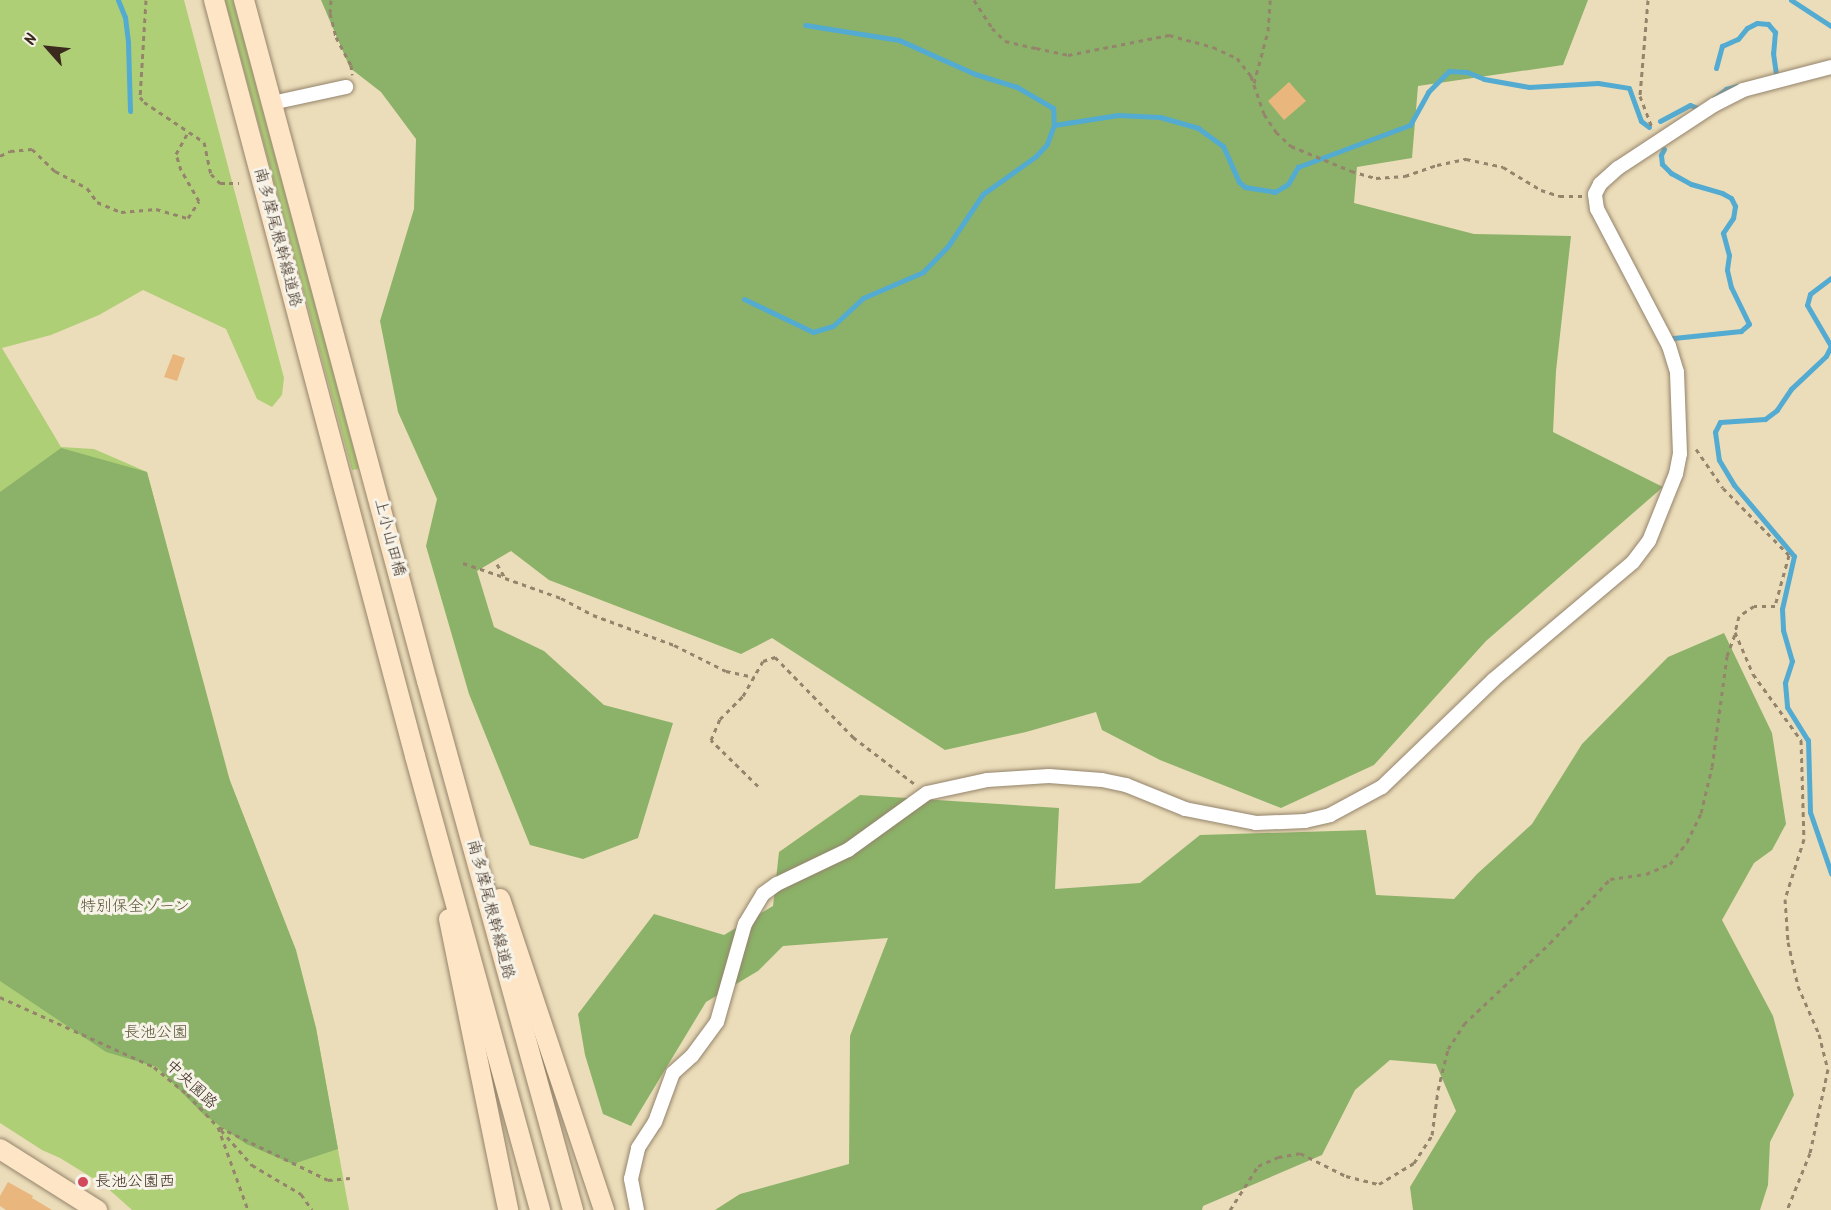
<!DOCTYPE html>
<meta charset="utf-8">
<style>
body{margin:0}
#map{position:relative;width:1831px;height:1210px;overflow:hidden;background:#ecddba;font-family:Kalam,"Klee One",sans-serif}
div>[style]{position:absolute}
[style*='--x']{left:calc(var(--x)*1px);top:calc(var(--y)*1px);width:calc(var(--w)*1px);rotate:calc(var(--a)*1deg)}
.green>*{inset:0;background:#afcf77}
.forest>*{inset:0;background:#8bb268}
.stream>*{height:5px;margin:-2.5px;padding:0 2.5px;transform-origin:2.5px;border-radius:2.5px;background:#54abd1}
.building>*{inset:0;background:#e9b67d}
.path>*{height:3px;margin-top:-1.5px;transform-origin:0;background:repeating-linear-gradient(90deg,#94846c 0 4.5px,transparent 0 9px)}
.roads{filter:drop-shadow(0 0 2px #94846c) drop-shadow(0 0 2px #94846c)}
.street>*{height:14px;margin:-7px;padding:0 7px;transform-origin:7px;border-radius:7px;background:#fff}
.secondary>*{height:20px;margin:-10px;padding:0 10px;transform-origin:10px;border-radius:10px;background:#fde5c5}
.dots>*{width:16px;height:16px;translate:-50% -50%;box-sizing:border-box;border:3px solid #f7f3e8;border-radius:50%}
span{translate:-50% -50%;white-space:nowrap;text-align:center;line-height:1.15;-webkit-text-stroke:6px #f7f3e8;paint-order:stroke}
.street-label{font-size:16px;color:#3b2a1e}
.park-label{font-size:16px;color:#585334}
.poi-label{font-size:16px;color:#3b2a1e}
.left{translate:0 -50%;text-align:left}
.north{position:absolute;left:18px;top:18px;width:60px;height:60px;-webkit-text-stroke:4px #f7f3e8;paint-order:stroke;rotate:297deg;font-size:16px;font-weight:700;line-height:24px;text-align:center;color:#3b2a1e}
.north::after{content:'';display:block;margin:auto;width:21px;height:27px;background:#3b2a1e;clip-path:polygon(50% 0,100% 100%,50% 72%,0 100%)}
</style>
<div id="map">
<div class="green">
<i style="clip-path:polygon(0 0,184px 0,284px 378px,282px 395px,272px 407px,257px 399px,226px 329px,143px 290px,99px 315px,51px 335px,2px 348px,61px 447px,94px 449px,147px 472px,226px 770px,296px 952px,316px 1028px,349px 1210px,132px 1210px,104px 1185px,60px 1158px,42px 1150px,0 1123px)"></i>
<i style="clip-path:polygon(225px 0,233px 0,359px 469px,352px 470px)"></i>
</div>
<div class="forest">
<i style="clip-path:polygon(321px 0,1588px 0,1563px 65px,1418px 86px,1412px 158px,1357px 167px,1354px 203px,1474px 234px,1571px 236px,1556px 371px,1553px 432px,1663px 487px,1486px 641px,1374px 765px,1281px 808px,1160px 760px,1102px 730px,1096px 712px,1026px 732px,945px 750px,772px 638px,741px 654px,549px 580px,511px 551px,477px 571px,494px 627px,544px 651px,604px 705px,673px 723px,638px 838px,583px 859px,530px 845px,469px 694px,426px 546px,437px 499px,398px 412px,380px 321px,414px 209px,416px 139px,381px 92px,350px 68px)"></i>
<i style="clip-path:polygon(61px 448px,147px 472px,230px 781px,296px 950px,316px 1028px,338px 1149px,293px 1164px,246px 1144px,203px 1114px,157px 1067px,106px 1052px,0 981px,0 492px)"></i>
<i style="clip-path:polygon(1724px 633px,1772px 733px,1786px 824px,1772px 850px,1754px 863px,1722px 920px,1773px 1016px,1794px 1095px,1770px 1142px,1768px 1185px,1760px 1210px,1413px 1210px,1410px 1187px,1456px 1111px,1436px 1064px,1390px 1060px,1355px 1090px,1322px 1155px,1203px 1206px,1202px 1210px,715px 1210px,740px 1194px,849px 1164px,850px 1036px,888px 938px,783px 946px,758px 971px,706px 1002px,631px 1126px,603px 1114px,585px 1055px,578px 1014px,654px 914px,724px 935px,773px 906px,779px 852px,860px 795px,1059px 808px,1055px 889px,1140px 883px,1200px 835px,1366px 830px,1376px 895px,1454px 899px,1477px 874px,1532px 824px,1582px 744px,1668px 657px)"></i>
</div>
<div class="stream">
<i style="--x:118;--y:0;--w:18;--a:68"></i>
<i style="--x:125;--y:17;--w:26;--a:83"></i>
<i style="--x:128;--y:43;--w:68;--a:88.3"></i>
<i style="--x:1791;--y:0;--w:48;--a:33"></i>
<i style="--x:1716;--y:68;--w:23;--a:-75"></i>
<i style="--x:1722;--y:46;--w:17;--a:-24"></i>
<i style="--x:1738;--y:39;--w:14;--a:-51"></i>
<i style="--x:1747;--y:28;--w:11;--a:-27"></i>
<i style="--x:1757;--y:23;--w:11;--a:5"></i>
<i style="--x:1768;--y:24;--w:11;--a:49"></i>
<i style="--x:1775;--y:32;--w:21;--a:95"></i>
<i style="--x:1773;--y:53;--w:22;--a:82"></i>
<i style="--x:1712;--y:100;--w:18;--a:-38"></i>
<i style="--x:1726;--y:89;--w:11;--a:-15"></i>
<i style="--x:1660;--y:121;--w:34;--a:-28"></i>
<i style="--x:1690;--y:105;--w:11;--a:22"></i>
<i style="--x:1054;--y:125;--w:65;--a:-8.9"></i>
<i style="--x:1118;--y:115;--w:42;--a:2.7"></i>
<i style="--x:1160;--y:117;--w:40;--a:16"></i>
<i style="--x:1198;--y:128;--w:31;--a:36"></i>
<i style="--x:1223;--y:146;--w:39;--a:66"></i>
<i style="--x:1239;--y:182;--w:8;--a:40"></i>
<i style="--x:1245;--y:187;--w:30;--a:9"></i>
<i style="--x:1275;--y:192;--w:15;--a:-32"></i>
<i style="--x:1288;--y:184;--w:20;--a:-60"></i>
<i style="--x:1298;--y:167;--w:120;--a:-20.6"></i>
<i style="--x:1410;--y:125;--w:38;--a:-61"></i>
<i style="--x:1428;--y:92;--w:30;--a:-45"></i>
<i style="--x:1449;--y:71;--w:18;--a:3"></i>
<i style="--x:1467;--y:72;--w:18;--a:22"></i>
<i style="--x:1484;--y:79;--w:46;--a:10.1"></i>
<i style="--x:1529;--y:87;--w:69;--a:-3.3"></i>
<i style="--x:1598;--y:83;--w:31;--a:9"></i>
<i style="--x:1629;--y:88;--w:35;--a:70"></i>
<i style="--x:1641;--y:121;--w:10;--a:37"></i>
<i style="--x:1664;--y:149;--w:7;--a:117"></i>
<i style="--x:1661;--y:155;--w:9;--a:84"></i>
<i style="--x:1662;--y:164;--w:13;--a:45"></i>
<i style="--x:1671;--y:173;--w:23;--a:29"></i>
<i style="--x:1691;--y:184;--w:32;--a:16"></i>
<i style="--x:1722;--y:193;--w:10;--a:29"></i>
<i style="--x:1731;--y:198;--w:9;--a:63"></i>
<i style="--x:1735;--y:206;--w:12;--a:99"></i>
<i style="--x:1733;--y:218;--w:18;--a:124"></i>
<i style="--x:1723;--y:233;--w:23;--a:75"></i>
<i style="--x:1729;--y:255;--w:15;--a:98"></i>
<i style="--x:1727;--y:270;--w:17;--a:77"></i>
<i style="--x:1731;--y:287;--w:41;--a:64.1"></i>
<i style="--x:1749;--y:324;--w:11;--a:139"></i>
<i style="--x:1741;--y:331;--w:68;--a:174.1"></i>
<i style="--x:1831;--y:278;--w:26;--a:143"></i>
<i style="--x:1810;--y:294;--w:11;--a:105"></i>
<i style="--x:1807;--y:305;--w:48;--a:59.7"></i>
<i style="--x:1831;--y:346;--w:11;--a:117"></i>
<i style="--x:1826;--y:356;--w:48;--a:136.7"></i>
<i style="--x:1791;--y:389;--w:25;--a:124"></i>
<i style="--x:1777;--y:410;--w:15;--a:143"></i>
<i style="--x:1765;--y:419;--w:45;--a:176.2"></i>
<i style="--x:1720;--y:422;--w:11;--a:117"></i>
<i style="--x:1715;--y:432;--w:28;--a:82"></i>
<i style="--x:1719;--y:460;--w:29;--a:59"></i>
<i style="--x:1734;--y:485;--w:93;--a:49.8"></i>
<i style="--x:1794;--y:556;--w:54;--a:102.8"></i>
<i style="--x:1782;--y:609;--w:21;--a:87"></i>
<i style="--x:1783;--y:630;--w:32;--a:74"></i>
<i style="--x:1792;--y:661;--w:23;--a:108"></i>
<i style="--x:1785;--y:683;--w:24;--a:85"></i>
<i style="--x:1787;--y:707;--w:39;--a:58"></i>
<i style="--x:1808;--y:740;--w:72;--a:88.4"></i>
<i style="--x:1810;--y:812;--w:65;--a:71"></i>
<i style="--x:744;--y:299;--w:76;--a:25.6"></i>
<i style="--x:813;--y:332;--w:21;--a:-17"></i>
<i style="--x:833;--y:326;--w:41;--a:-43"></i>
<i style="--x:863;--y:298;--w:65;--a:-23.4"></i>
<i style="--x:923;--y:272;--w:36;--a:-46"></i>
<i style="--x:948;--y:246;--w:63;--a:-56.1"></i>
<i style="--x:983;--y:194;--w:65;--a:-35.6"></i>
<i style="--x:1036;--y:156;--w:16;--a:-47"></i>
<i style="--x:1047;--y:144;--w:20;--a:-70"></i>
<i style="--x:1054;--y:125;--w:17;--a:-93"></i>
<i style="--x:1053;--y:108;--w:42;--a:-149.7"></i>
<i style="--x:1017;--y:87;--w:44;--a:-162.8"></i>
<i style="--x:975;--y:74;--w:83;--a:-155.9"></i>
<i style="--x:899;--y:40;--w:95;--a:-170.9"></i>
</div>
<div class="building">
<i style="clip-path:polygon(1289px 82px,1306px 101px,1284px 120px,1268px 101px)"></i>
<i style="clip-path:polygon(173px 354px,185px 358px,177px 381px,164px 377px)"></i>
<i style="clip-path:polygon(8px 1182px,33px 1196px,32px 1198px,52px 1210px,6px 1210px,0 1206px,0 1196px)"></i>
</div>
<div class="path">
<i style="--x:146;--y:0;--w:97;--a:93.5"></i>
<i style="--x:140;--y:97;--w:6;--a:51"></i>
<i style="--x:144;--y:102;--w:72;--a:33.7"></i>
<i style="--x:204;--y:142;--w:33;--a:78"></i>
<i style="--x:211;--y:174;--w:13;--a:45"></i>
<i style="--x:220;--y:183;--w:19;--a:0"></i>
<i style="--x:331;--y:0;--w:13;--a:94"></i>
<i style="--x:330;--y:13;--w:25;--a:76"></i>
<i style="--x:336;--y:37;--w:32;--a:62"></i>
<i style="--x:351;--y:65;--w:10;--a:84"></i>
<i style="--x:974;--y:0;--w:33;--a:57"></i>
<i style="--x:992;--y:28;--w:18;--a:45"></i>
<i style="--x:1005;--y:41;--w:32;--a:13"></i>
<i style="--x:1036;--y:48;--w:33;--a:12"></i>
<i style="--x:1068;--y:55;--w:103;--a:-11.2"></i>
<i style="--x:1169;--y:35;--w:46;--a:15.3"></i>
<i style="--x:1213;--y:47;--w:26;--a:25"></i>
<i style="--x:1237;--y:58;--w:23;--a:52"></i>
<i style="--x:1251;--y:76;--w:40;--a:71.1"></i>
<i style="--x:1264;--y:114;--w:22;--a:56"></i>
<i style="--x:1276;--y:132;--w:21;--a:43"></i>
<i style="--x:1291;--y:146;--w:65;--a:22.6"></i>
<i style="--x:1351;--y:171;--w:26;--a:16"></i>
<i style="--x:1376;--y:178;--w:29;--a:-4"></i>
<i style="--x:1405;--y:176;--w:34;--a:-19"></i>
<i style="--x:1437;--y:165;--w:30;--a:-12"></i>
<i style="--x:1466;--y:159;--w:38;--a:12"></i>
<i style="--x:1503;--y:167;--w:44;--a:31.2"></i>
<i style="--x:1541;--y:190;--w:20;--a:18"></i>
<i style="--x:1560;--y:196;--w:22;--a:0"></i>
<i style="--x:1648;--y:0;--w:96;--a:94.8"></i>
<i style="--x:1640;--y:96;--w:36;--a:69"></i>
<i style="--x:1254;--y:83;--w:54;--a:-74.9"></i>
<i style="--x:1268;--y:31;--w:31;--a:-86"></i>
<i style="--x:0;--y:156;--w:11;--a:-27"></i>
<i style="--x:10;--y:151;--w:22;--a:-5"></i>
<i style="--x:32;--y:149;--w:32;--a:44"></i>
<i style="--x:55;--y:171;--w:36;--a:28"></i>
<i style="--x:87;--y:188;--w:17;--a:54"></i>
<i style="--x:97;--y:202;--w:26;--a:23"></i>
<i style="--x:121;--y:212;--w:35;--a:-5"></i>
<i style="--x:156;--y:209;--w:33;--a:16"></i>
<i style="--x:188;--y:218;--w:20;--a:-57"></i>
<i style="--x:199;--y:201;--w:36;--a:-120"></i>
<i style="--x:181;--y:170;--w:17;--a:-107"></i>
<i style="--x:176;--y:154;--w:25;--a:-61"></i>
<i style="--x:1696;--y:449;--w:47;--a:55.3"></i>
<i style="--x:1723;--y:488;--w:94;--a:45.4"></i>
<i style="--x:1789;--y:555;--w:53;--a:105.4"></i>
<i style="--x:1775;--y:606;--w:21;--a:180"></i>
<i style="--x:1754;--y:606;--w:18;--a:146"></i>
<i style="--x:1739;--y:616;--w:16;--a:104"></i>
<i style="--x:1735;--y:632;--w:46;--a:66.8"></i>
<i style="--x:1753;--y:674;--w:82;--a:54"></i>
<i style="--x:1801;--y:740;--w:99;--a:88.3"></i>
<i style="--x:1804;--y:839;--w:63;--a:107.6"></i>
<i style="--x:1785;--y:899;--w:43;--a:86"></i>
<i style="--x:1788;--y:942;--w:45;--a:77.2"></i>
<i style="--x:1798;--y:986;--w:52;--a:66.4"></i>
<i style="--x:1819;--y:1034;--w:36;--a:76"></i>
<i style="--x:1828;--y:1069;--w:86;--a:102.1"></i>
<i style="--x:1810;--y:1153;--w:61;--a:112"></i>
<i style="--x:463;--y:563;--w:43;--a:18.9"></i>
<i style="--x:497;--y:564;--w:16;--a:60"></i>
<i style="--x:505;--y:578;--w:59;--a:19.7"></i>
<i style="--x:561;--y:598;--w:36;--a:28"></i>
<i style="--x:593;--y:615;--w:86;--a:20.3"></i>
<i style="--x:674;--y:645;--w:58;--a:26.6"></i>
<i style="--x:726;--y:671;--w:29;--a:12"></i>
<i style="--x:758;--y:786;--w:66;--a:-135.6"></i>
<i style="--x:711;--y:740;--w:23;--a:-67"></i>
<i style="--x:720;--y:719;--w:33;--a:-45"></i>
<i style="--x:743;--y:696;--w:40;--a:-60.3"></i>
<i style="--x:763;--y:661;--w:13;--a:-18"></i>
<i style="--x:775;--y:657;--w:112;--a:45.7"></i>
<i style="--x:853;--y:737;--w:79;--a:37.3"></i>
<i style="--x:0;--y:997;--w:169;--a:24.4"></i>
<i style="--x:154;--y:1067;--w:43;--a:39.3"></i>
<i style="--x:187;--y:1094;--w:45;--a:46.8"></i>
<i style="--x:218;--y:1127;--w:88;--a:70.1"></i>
<i style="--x:219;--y:1127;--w:121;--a:25.9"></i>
<i style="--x:328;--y:1180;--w:22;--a:-5"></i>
<i style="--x:221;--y:1130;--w:47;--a:48.5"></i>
<i style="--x:252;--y:1165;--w:57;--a:30.6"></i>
<i style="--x:301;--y:1194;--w:19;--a:55"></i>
<i style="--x:1230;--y:1210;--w:52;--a:-57.5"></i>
<i style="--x:1258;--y:1166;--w:22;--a:-24"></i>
<i style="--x:1278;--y:1157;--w:22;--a:-10"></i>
<i style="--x:1300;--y:1153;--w:51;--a:26.6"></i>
<i style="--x:1346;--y:1176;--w:34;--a:14"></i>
<i style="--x:1379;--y:1184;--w:41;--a:-31"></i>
<i style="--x:1414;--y:1163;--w:33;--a:-57"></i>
<i style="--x:1432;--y:1135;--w:45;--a:-82.4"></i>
<i style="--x:1438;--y:1090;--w:42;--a:-76.3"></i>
<i style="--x:1448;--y:1049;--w:30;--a:-57"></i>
<i style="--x:1464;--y:1024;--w:118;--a:-43.3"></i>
<i style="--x:1550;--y:943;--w:88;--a:-46.8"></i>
<i style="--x:1610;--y:879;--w:36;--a:-8"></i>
<i style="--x:1646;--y:874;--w:26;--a:-23"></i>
<i style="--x:1670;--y:864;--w:28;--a:-52"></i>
<i style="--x:1687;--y:842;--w:32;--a:-64"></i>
<i style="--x:1701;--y:813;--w:47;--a:-76.6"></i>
<i style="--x:1712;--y:767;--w:112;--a:-82.3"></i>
<i style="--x:1727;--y:656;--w:23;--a:-70"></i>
</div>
<div class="roads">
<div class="street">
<i style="--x:272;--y:103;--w:76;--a:-12.2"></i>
<i style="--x:637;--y:1210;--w:32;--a:-101"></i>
<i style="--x:631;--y:1179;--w:32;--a:-77"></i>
<i style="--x:638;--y:1148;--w:31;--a:-57"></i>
<i style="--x:655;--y:1122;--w:52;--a:-69.8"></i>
<i style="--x:673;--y:1073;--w:25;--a:-42"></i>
<i style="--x:692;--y:1056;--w:42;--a:-53.7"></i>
<i style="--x:717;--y:1022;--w:102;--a:-74.1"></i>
<i style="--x:745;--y:924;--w:35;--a:-59"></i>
<i style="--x:763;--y:894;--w:17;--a:-36"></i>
<i style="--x:777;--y:884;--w:79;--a:-25.6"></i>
<i style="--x:848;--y:850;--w:97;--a:-35.8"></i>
<i style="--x:927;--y:793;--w:61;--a:-12.2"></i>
<i style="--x:987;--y:780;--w:62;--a:-3.7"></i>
<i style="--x:1049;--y:776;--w:53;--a:4.3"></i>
<i style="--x:1102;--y:780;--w:25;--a:12"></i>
<i style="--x:1126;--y:785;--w:64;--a:22.1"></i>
<i style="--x:1185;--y:809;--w:72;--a:11.2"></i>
<i style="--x:1256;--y:823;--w:49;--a:-2.3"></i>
<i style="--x:1305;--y:821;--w:26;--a:-13"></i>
<i style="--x:1330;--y:815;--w:59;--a:-28.3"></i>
<i style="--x:1382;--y:787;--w:154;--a:-43.9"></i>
<i style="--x:1493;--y:680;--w:183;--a:-40.1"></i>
<i style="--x:1633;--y:562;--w:26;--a:-53"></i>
<i style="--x:1649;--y:541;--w:72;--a:-68.1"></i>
<i style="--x:1676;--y:474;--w:20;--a:-79"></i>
<i style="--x:1680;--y:454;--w:82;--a:-92.1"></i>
<i style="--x:1677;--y:372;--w:27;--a:-107"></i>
<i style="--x:1669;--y:346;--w:155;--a:-117.7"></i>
<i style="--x:1597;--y:209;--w:15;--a:-98"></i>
<i style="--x:1595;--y:194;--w:11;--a:-63"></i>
<i style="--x:1600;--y:184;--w:24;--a:-42"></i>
<i style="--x:1618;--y:168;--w:115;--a:-33.3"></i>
<i style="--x:1714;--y:105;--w:33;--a:-27"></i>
<i style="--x:1743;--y:90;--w:91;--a:-14.6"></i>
</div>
<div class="secondary">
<i style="--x:214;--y:0;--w:782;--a:75.11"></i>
<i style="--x:415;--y:756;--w:471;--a:74.6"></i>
<i style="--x:244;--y:0;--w:705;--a:74.96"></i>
<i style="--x:427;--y:681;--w:549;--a:74.57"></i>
<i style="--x:500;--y:899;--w:328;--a:71.5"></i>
<i style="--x:449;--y:919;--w:297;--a:78.5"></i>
<i style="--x:0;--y:1149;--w:115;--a:32.2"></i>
</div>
</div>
<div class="dots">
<i style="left:83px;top:1182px;background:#d1495b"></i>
</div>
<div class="street-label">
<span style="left:277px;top:238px;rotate:75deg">南多摩尾根幹線道路</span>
<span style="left:389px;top:538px;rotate:75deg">上小山田橋</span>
<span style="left:490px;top:910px;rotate:75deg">南多摩尾根幹線道路</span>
<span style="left:191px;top:1085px;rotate:43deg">中央園路</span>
</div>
<div class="park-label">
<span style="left:135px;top:907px">特別保全ゾーン</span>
<span style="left:156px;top:1033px">長池公園</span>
</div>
<div class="poi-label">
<span class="left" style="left:95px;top:1182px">長池公園西</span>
</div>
<div class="north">N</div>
</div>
